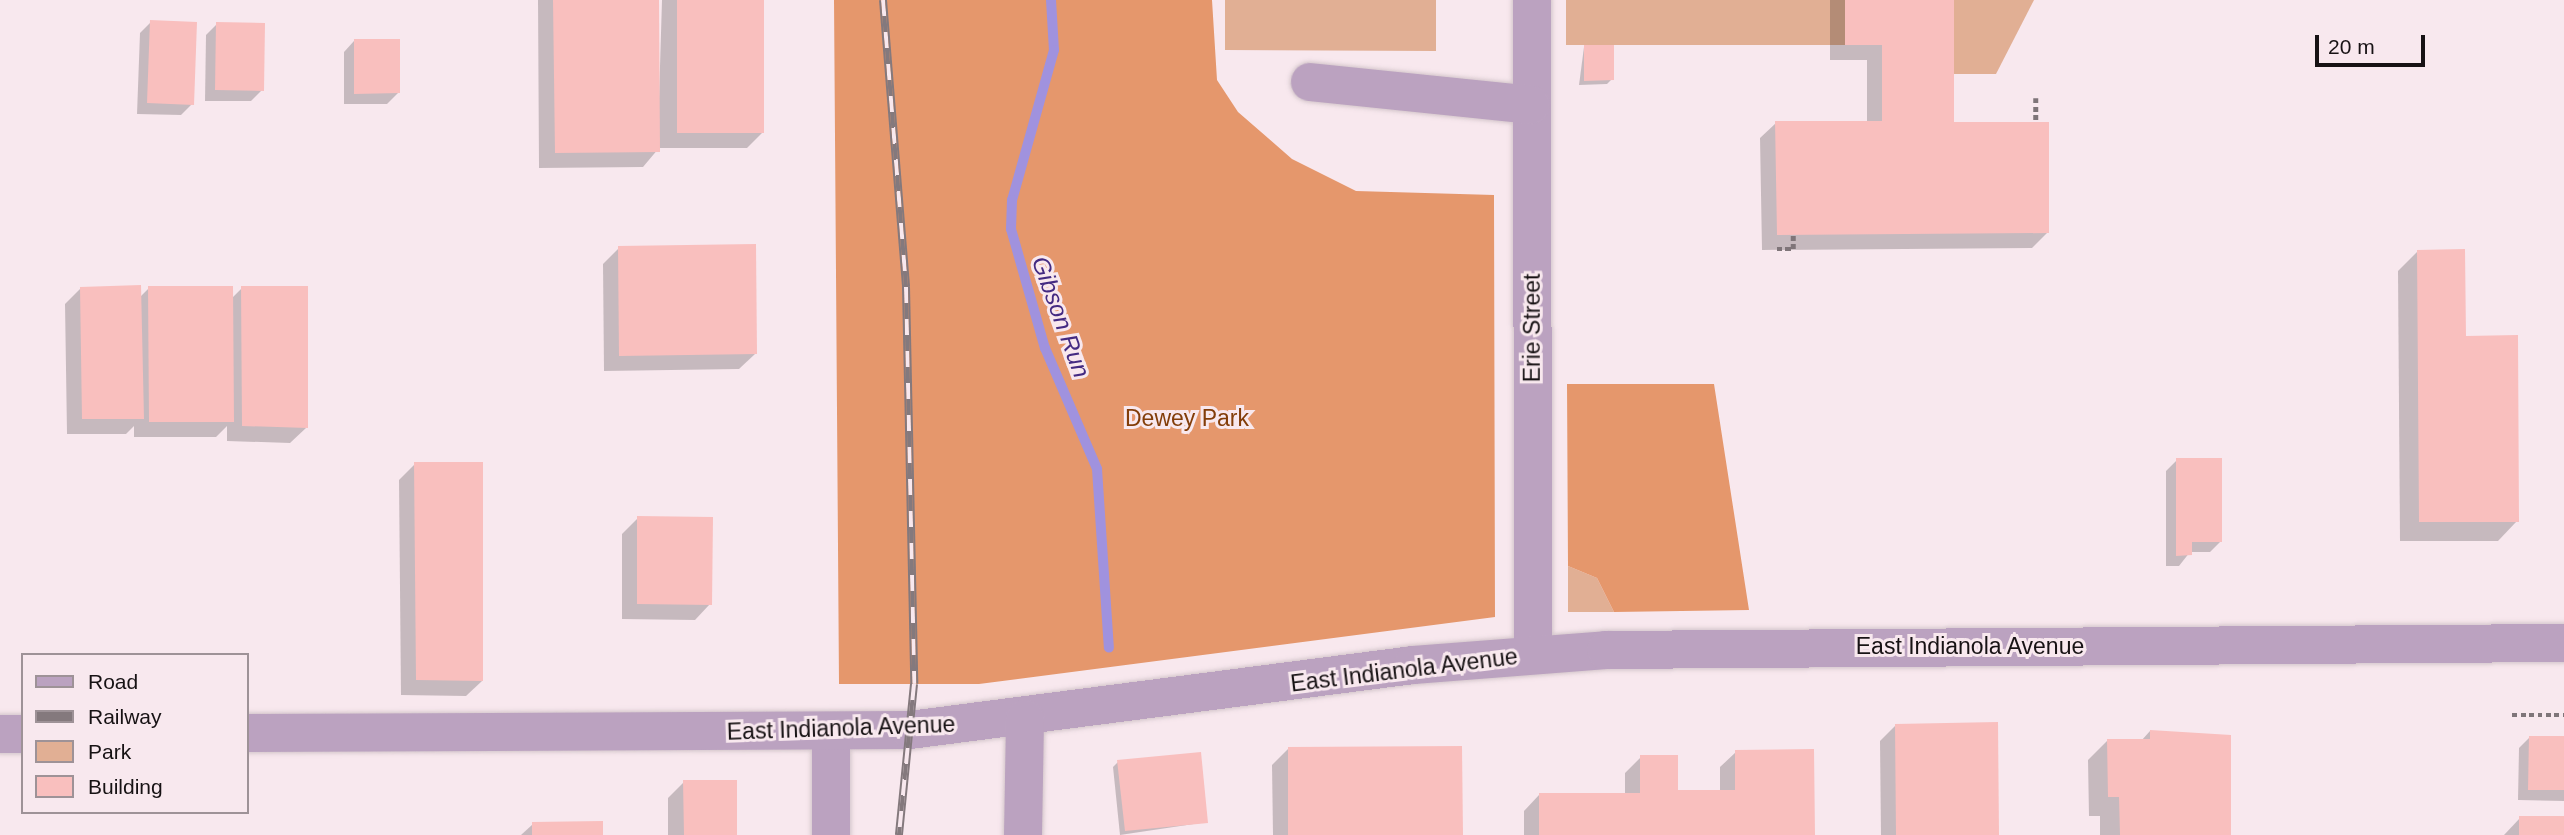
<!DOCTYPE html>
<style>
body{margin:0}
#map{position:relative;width:2564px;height:835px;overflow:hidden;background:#f8e8ee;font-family:Helvetica,sans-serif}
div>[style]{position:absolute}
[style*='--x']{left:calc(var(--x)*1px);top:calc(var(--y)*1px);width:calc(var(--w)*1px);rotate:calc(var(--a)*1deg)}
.green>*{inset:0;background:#e1af94}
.forest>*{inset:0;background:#e5976c}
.shadow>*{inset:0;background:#0003}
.stream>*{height:10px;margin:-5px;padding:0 5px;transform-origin:5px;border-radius:5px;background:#a092de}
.building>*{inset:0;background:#f9bfbe}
.path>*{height:4.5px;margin-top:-2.25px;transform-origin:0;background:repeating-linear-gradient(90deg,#7f7579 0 5px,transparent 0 8.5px)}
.roads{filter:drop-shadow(0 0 2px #d4c6cb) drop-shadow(0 0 2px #d4c6cb)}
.minor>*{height:38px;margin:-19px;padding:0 19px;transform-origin:19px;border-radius:19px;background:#bba2c0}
.rail>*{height:8px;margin-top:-4px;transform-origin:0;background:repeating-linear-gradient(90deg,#f8e8ee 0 16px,#84797d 0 32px);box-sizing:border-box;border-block:2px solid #84797d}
span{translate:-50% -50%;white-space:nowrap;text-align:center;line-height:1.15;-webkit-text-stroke:6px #f8e8ee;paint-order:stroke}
.street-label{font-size:23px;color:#171214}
.park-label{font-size:23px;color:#833d09}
.water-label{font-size:24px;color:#442a82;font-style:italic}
.legend{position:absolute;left:21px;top:653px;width:228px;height:161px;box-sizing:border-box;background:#f8e8ee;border:2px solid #9e9297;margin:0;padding:9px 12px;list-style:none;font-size:21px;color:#171214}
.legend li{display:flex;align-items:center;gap:14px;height:35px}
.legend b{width:35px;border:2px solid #9e9297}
.scale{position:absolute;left:2315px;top:35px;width:110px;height:32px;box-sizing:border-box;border:4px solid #171214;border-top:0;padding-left:9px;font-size:21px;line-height:24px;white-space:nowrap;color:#171214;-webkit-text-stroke:5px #f8e8ee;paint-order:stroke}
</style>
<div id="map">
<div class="green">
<i style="clip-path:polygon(1225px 0,1436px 0,1436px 51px,1225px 50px)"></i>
<i style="clip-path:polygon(1566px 0,1845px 0,1845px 45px,1566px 45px)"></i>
<i style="clip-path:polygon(1954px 0,2034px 0,1996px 74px,1954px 74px)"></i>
<i style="clip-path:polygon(1568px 566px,1597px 578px,1614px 612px,1568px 612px)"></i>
</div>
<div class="forest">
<i style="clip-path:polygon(834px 0,1212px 0,1217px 80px,1238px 112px,1292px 159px,1356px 191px,1494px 195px,1495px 617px,979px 684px,839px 684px)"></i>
<i style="clip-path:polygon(1567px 384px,1714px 384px,1749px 610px,1614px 612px,1597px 578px,1568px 566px)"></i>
</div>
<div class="shadow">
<i style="clip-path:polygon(538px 0,657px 0,658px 132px,662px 0,762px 0,763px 132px,747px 148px,659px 148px,643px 167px,539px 168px)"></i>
<i style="clip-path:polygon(1830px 0,1952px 0,1952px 123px,2048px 232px,2032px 248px,1762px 250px,1760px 138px,1776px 123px,1867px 123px,1867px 60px,1830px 60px)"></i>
<i style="clip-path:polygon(151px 22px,192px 104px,181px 115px,137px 114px,140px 33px)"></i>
<i style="clip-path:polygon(217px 24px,262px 90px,251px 101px,205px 101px,206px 35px)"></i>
<i style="clip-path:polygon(354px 41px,398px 93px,387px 104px,344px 104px,344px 52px)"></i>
<i style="clip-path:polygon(1584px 47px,1612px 79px,1607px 84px,1579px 85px)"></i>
<i style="clip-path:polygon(619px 248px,755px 354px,739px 369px,604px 371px,603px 264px)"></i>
<i style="clip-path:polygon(2417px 252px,2464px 338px,2517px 521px,2498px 541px,2400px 541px,2398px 271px)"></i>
<i style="clip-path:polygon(81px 288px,140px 297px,149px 288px,231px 299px,242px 288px,306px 428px,290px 443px,227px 441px,227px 426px,216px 437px,134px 437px,134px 426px,126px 434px,67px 434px,65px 304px)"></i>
<i style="clip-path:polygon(2177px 460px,2221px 541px,2210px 552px,2190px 552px,2179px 566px,2166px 566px,2166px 471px)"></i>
<i style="clip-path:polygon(415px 464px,482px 681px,466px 696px,401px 695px,399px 480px)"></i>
<i style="clip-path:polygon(638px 518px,710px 604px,695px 620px,622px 619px,622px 534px)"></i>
<i style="clip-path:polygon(1896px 725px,1997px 835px,1881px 835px,1880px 741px)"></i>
<i style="clip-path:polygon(2150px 731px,2230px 835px,2100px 835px,2100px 816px,2089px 816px,2088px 760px,2107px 741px,2141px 741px)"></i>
<i style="clip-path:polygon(2530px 737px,2564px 738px,2564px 801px,2518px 800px,2519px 748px)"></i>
<i style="clip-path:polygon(1288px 749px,1461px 835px,1273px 835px,1272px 765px)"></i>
<i style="clip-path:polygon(1736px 752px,1813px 835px,1524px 835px,1524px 811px,1539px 795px,1625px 794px,1625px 773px,1641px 757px,1677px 792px,1720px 791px,1720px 767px)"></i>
<i style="clip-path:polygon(1118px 762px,1207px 822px,1120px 835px,1113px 767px)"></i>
<i style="clip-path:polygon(684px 782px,736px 835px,668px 835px,668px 798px)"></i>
<i style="clip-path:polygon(2520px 818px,2564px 818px,2564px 835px,2504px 835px)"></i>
<i style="clip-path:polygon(533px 824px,601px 835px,521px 835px)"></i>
</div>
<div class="stream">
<i style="--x:1051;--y:0;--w:50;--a:86.6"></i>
<i style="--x:1054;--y:50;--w:156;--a:105.6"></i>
<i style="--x:1012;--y:200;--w:29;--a:92"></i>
<i style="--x:1011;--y:229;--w:124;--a:74.1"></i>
<i style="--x:1045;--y:348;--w:132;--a:66.7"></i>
<i style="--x:1097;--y:469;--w:179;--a:86.2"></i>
</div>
<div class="building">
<i style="clip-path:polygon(553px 0,659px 0,660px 152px,555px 153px)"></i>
<i style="clip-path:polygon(677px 0,764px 0,764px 133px,677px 133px)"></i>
<i style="clip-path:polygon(1845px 0,1954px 0,1954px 122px,2049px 122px,2049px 233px,1777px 235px,1775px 121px,1882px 121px,1882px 45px,1845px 45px)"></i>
<i style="clip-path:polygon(150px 20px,197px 22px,194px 105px,147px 103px)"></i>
<i style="clip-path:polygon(216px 22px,265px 23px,264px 91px,215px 90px)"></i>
<i style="clip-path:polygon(354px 39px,400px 39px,400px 93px,354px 94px)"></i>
<i style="clip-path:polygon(1584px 45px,1614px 45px,1614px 80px,1584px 81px)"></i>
<i style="clip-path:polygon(756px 244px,757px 354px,619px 356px,618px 246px)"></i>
<i style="clip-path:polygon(2465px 249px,2466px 336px,2518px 335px,2519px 522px,2419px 522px,2417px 250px)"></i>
<i style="clip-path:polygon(141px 285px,144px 419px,82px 419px,80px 287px)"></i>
<i style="clip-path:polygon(148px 286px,233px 286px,234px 422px,149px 422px)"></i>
<i style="clip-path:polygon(241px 286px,308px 286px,308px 428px,242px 426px)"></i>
<i style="clip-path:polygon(2176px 458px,2222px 458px,2222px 542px,2192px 542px,2192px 555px,2176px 556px)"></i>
<i style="clip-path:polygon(414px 462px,483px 462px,483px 681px,416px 680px)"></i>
<i style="clip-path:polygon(637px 516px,713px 517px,712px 605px,637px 604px)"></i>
<i style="clip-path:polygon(1998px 722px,1999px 835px,1896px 835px,1895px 724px)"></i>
<i style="clip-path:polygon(2150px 730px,2231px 735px,2231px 835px,2120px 835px,2119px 797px,2108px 797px,2107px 739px,2150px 739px)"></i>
<i style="clip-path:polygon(2529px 736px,2564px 736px,2564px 790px,2528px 790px)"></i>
<i style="clip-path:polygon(1462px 746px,1463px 835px,1288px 835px,1288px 747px)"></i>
<i style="clip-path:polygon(1814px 749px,1815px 835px,1539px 835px,1539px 793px,1640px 793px,1640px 755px,1678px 755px,1678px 790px,1735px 790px,1735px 750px)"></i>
<i style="clip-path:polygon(1201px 752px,1208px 823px,1125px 831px,1117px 760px)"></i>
<i style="clip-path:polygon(683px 780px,737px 780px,737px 835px,684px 835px)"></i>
<i style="clip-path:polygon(2519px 816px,2564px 816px,2564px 835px,2519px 835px)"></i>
<i style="clip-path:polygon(603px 821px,603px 835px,532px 835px,532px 822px)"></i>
</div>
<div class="path">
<i style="--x:2036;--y:98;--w:24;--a:90"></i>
<i style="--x:1777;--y:249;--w:16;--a:0"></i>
<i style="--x:1793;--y:249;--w:14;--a:-90"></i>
<i style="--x:2512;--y:715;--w:52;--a:0"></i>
</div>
<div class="roads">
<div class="minor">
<i style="--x:1532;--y:0;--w:655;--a:89.91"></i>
<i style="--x:1310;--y:82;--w:222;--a:5.9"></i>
<i style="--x:831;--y:731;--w:104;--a:90"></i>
<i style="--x:247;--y:733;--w:663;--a:-0.26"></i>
<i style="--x:910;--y:730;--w:507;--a:-7.36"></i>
<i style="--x:1413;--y:665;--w:194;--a:-4.4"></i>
<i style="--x:1606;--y:650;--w:958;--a:-0.42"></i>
<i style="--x:0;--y:734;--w:23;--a:0"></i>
<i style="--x:1023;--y:835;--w:116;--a:-89"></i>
</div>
</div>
<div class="rail">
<i style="--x:883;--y:0;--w:288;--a:85.4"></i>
<i style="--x:906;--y:287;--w:397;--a:88.8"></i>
<i style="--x:914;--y:684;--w:152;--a:95.7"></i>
</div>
<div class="street-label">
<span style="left:1532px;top:328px;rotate:-90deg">Erie Street</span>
<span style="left:1970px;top:646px">East Indianola Avenue</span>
<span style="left:1404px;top:670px;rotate:-7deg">East Indianola Avenue</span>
<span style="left:841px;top:728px;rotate:-2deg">East Indianola Avenue</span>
</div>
<div class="park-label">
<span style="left:1187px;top:418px">Dewey Park</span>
</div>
<div class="water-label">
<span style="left:1061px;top:317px;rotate:70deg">Gibson Run</span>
</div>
<ul class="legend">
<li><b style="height:9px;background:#bba2c0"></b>Road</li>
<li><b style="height:9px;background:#84797d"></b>Railway</li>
<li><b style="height:19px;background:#e1af94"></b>Park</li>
<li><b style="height:19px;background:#f9bfbe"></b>Building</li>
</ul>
<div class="scale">20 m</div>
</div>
